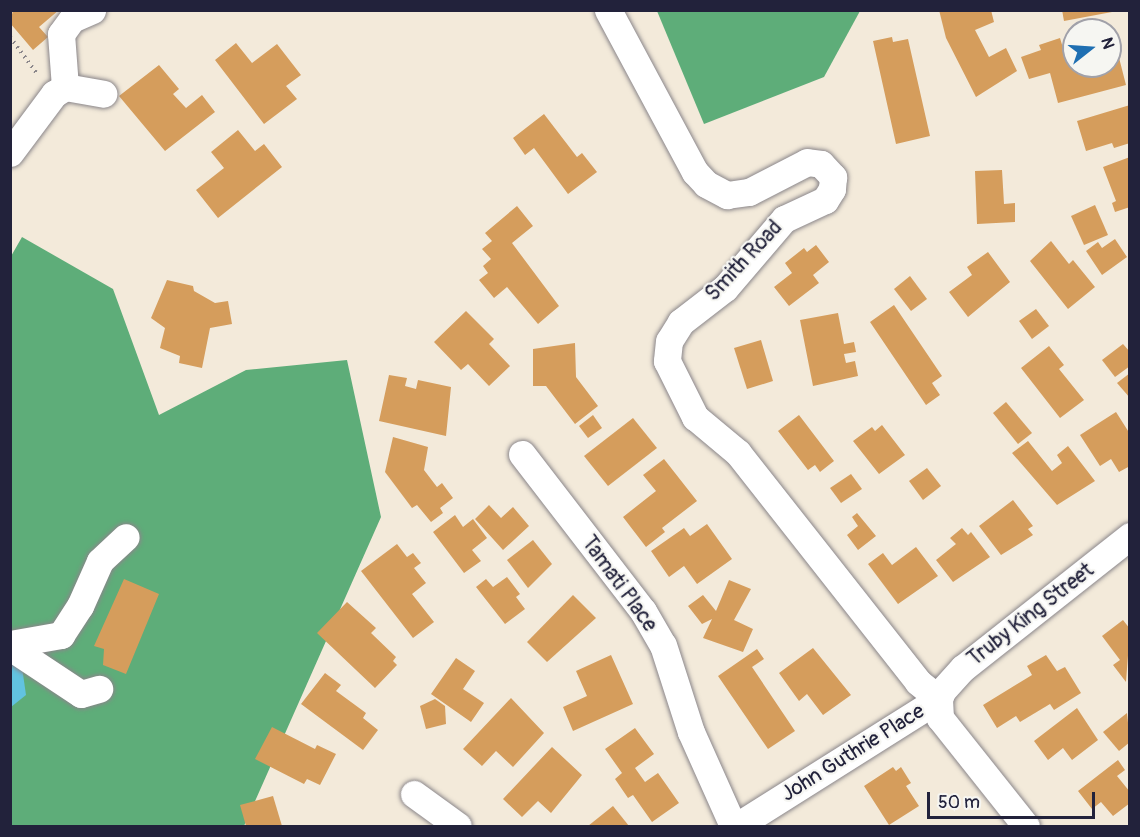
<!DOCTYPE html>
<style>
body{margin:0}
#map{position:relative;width:1140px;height:837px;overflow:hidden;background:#f3eada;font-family:Pangolin,sans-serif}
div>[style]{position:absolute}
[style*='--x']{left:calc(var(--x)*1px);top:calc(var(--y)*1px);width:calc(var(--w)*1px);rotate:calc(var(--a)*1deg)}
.forest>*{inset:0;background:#5ead79}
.water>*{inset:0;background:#62c3e0}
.building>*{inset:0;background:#d59d5c}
.path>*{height:4px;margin-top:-2px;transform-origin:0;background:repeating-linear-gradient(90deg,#8a868a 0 1.5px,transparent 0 6px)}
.roads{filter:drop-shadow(0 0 2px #8a868a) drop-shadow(0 0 2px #8a868a)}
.minor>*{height:27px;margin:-13.5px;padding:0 13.5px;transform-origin:13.5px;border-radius:13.5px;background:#fff}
span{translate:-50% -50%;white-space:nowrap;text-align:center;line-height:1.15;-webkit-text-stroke:4.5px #f6f6f2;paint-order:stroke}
.street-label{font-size:21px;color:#22223b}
.frame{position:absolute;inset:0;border:12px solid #22223b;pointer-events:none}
.north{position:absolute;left:1062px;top:18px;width:60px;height:60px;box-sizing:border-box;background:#f6f6f2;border:2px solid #a1a1a9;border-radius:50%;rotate:73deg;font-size:16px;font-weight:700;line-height:24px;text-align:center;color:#22223b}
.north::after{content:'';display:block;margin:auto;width:21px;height:27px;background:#1f6fb2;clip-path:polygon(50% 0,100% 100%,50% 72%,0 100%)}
.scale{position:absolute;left:927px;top:792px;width:168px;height:27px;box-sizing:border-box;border:3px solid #22223b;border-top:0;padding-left:8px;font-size:18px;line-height:21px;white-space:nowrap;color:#22223b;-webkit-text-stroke:4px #f6f6f2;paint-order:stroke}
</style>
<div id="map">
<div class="forest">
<i style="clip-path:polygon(657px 11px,860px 11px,824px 77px,704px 124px)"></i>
<i style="clip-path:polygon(22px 237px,113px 289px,159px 415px,246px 370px,347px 360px,381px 517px,244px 826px,11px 826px,10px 258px)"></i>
</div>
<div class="water">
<i style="clip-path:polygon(11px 664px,22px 667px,26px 695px,11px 707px)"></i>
</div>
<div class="building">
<i style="clip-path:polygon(13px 10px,59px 10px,39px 27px,48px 37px,33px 50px,10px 23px)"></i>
<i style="clip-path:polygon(939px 10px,991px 10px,994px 22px,975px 30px,989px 57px,1006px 48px,1017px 71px,976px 97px,946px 38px)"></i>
<i style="clip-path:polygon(1062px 10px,1112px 10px,1112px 12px,1064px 21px)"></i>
<i style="clip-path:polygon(892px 37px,893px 42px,908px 39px,930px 136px,896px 144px,873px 41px)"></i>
<i style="clip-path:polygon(1060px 38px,1066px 58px,1074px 56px,1074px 66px,1110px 66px,1110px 44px,1115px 42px,1126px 85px,1058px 103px,1050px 73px,1029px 79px,1021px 57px,1041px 50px,1039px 45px)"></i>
<i style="clip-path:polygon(236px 43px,252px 63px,277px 44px,301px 75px,286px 86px,297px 99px,264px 124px,215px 60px)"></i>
<i style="clip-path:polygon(159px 65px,179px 89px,173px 94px,186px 108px,202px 95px,215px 112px,165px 151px,119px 96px)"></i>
<i style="clip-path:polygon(1130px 105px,1130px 143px,1114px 148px,1112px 143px,1086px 151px,1077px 121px)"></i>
<i style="clip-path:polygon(544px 114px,577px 157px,582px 153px,597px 172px,568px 194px,534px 148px,525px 155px,513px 138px)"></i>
<i style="clip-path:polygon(238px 130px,255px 151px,264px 144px,282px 167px,218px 218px,196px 190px,224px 168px,211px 152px)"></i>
<i style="clip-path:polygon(1130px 157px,1130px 207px,1115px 212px,1112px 203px,1116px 201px,1103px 167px)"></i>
<i style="clip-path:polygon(1002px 170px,1004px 204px,1015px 203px,1015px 222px,977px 224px,975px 171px)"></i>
<i style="clip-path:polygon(1095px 205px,1108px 235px,1084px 245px,1071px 216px)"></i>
<i style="clip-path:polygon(517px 206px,533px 226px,512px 243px,559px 306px,538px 324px,507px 287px,494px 298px,479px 280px,488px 273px,483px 266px,491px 259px,482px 249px,492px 241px,485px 233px)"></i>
<i style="clip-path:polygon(1115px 239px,1127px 257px,1102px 275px,1086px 251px,1098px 242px,1102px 248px)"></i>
<i style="clip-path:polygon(1051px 241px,1069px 264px,1073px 260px,1095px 287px,1068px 309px,1030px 261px)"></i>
<i style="clip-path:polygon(816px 245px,829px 262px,813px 275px,819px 283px,789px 306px,774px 287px,792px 273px,785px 263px,804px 248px,807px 252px)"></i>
<i style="clip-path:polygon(988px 252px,1010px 282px,968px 317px,949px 292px,972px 275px,967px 267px)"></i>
<i style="clip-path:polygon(910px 276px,927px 299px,911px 311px,894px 289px)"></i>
<i style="clip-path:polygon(167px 280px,193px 286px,194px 291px,215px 303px,228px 301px,232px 324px,210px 328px,202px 368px,179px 363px,180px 356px,160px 348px,165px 328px,151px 318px)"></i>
<i style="clip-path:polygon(894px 305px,942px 376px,932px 383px,940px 395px,926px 405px,870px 322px)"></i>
<i style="clip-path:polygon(1036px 309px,1049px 326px,1032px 339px,1019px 321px)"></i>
<i style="clip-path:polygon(466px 311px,494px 339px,489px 344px,510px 366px,489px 386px,468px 364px,461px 370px,434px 342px)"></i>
<i style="clip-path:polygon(838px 313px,844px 344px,854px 342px,856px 352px,844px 354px,846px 363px,855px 361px,858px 376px,813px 386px,800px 320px)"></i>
<i style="clip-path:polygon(761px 340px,773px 381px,747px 389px,734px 348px)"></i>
<i style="clip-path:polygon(575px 343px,576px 377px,598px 406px,575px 424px,546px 386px,533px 386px,533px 349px)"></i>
<i style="clip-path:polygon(1123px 344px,1130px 352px,1130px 366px,1115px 377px,1102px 360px)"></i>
<i style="clip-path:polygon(1049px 346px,1064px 365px,1059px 369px,1084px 400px,1060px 418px,1021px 368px)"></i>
<i style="clip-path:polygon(1130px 373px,1130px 398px,1117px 383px)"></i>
<i style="clip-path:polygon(389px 375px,407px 378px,405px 386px,416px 389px,418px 380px,451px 387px,446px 436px,379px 421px)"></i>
<i style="clip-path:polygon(1006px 402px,1032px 433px,1018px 444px,993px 413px)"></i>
<i style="clip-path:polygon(1116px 412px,1130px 434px,1130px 466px,1119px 472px,1111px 459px,1100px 466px,1080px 435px)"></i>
<i style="clip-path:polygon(593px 415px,602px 428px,588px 438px,579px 426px)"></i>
<i style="clip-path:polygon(799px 415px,834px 461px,820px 472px,815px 465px,808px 470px,778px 431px)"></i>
<i style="clip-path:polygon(633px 418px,657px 448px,608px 486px,584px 456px)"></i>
<i style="clip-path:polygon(882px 425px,905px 455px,879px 474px,853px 441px,872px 427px,875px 431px)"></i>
<i style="clip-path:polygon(393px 437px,428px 447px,424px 470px,437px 487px,442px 483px,453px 498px,440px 508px,443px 513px,431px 522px,417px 505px,412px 508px,385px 472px)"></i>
<i style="clip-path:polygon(1028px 441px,1052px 471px,1062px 463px,1057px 455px,1068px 446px,1095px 481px,1057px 505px,1012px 453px)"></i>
<i style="clip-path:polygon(664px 459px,697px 501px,662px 528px,665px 532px,646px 547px,623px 517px,656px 491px,643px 475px)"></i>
<i style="clip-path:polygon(927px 468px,941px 486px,923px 500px,909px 481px)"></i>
<i style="clip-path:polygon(851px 474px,862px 489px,841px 503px,830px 488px)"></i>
<i style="clip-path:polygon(1013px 500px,1033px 526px,1028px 529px,1033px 535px,1001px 555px,979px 526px)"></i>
<i style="clip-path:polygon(489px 505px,501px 518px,513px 507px,529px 526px,503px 550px,475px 519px)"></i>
<i style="clip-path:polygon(857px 513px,876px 536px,858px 550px,847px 535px,858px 526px,852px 517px)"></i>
<i style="clip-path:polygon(455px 515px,463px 527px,473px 519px,487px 538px,472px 550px,481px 561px,464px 573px,433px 532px)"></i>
<i style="clip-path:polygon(707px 524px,732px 559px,697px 584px,684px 566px,669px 577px,651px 551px,684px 528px,690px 536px)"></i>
<i style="clip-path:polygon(962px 528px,968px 535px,971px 532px,990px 557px,953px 582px,936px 560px,956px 544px,950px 538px)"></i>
<i style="clip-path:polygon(533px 540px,552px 564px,528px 588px,507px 560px)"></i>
<i style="clip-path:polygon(397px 544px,407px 557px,413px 553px,421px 563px,414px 568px,426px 583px,412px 594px,434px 622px,413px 638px,361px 571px)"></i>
<i style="clip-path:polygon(916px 547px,938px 576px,898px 604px,868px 564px,883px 553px,892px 565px)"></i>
<i style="clip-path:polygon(507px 577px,520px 594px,516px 597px,525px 609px,505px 624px,476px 587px,486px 579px,493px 587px)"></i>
<i style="clip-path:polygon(124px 579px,159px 594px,126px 674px,103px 665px,104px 649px,94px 646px)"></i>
<i style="clip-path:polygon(729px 580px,751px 589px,734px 620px,753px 629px,743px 652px,703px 638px,712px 619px,702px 624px,688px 606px,703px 595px,716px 611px)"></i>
<i style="clip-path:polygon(573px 595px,596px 618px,547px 662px,527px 642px)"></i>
<i style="clip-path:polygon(347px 602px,376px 628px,371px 633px,396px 657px,393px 661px,397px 665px,375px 688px,317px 633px)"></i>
<i style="clip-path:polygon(1123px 620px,1130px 629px,1126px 682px,1113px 665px,1120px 660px,1102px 636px)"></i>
<i style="clip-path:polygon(813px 648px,851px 695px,823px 715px,807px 694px,799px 701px,779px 673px)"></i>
<i style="clip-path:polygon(757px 649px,764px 659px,752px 667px,795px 731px,768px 749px,718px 676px)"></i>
<i style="clip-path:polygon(611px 655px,633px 704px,573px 731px,563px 707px,587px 696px,576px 671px)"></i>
<i style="clip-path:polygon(1046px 655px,1057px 671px,1065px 667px,1081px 693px,1054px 710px,1050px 704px,1020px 722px,1016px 716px,997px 728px,983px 705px,1032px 675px,1027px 666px)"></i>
<i style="clip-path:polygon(456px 658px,475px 671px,463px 689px,484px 703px,471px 722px,431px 694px)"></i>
<i style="clip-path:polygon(325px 673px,341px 685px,336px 691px,366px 713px,363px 718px,378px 730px,363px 750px,301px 704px)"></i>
<i style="clip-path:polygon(511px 698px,544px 733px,513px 767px,496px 751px,482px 766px,463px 749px)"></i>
<i style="clip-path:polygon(435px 699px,445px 706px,446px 724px,426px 729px,420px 706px)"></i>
<i style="clip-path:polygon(1077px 708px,1098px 740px,1072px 760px,1063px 748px,1048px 760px,1034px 741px)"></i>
<i style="clip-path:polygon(1127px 713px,1130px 742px,1119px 751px,1103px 732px)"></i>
<i style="clip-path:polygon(272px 727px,315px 749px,317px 745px,336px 754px,320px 785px,307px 779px,304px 784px,255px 759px)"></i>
<i style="clip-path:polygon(635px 728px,654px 754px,635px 768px,645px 782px,658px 773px,679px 803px,652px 822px,633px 795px,628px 798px,615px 779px,622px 773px,605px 749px)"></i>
<i style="clip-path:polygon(552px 747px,582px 775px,551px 813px,538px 801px,522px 817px,503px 799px)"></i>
<i style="clip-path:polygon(1118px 760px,1125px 770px,1117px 776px,1130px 792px,1130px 803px,1113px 816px,1101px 802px,1092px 809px,1078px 791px)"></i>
<i style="clip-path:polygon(893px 767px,896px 771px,901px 767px,911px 783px,906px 786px,919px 806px,889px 825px,864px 786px)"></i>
<i style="clip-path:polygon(273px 796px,282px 826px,246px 826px,240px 805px)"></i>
<i style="clip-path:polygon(613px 806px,629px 826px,588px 826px)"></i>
</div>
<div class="path">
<i style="--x:10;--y:37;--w:47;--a:53.6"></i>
</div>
<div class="roads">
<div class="minor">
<i style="--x:608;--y:10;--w:184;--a:61.8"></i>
<i style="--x:695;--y:172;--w:16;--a:47"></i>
<i style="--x:706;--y:184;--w:24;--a:28"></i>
<i style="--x:727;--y:195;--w:22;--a:-8"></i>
<i style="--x:749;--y:192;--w:65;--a:-27.3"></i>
<i style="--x:807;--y:162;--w:14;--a:8"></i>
<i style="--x:821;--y:164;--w:18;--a:47"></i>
<i style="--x:833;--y:177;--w:12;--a:95"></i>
<i style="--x:832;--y:189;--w:13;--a:122"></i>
<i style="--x:825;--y:200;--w:45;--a:155.1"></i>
<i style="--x:784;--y:219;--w:91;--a:130.5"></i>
<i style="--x:725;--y:288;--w:56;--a:142.3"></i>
<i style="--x:681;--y:322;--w:22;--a:122"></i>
<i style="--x:669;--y:341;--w:20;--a:96"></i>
<i style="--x:667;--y:361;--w:63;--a:63.4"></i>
<i style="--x:695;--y:417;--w:56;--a:39.9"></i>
<i style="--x:738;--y:453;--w:291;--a:51.8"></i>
<i style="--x:918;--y:682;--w:27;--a:39"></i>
<i style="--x:939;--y:699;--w:19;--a:87"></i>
<i style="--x:940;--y:718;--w:138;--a:51.5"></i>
<i style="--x:65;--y:87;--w:53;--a:-94.3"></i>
<i style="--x:61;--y:34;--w:19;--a:-54"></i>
<i style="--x:72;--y:19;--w:22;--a:-24"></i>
<i style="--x:10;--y:153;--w:74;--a:-53.3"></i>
<i style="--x:54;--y:94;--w:13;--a:-32"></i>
<i style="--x:65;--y:87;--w:39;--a:10"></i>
<i style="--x:522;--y:454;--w:198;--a:52.4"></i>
<i style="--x:643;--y:611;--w:39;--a:60"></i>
<i style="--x:663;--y:645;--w:91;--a:72.2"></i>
<i style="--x:691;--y:732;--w:103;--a:65.9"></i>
<i style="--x:10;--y:644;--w:52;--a:-10"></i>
<i style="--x:61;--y:635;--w:35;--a:-57"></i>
<i style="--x:80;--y:606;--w:49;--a:-66"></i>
<i style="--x:100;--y:561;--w:35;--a:-43"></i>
<i style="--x:10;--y:647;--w:85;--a:33.5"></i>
<i style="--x:81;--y:694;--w:19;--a:-16"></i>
<i style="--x:414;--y:794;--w:54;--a:36"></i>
<i style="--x:737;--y:826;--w:239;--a:-32.2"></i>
<i style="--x:939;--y:699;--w:9;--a:-69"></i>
<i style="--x:942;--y:691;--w:31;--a:-48"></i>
<i style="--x:963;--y:668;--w:213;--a:-38.3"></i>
</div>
</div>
<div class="street-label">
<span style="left:744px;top:261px;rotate:-47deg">Smith Road</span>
<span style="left:619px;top:584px;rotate:54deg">Tamati Place</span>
<span style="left:1031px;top:615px;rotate:-38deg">Truby King Street</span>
<span style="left:853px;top:753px;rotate:-32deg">John Guthrie Place</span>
</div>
<div class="frame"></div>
<div class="north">N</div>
<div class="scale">50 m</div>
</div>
